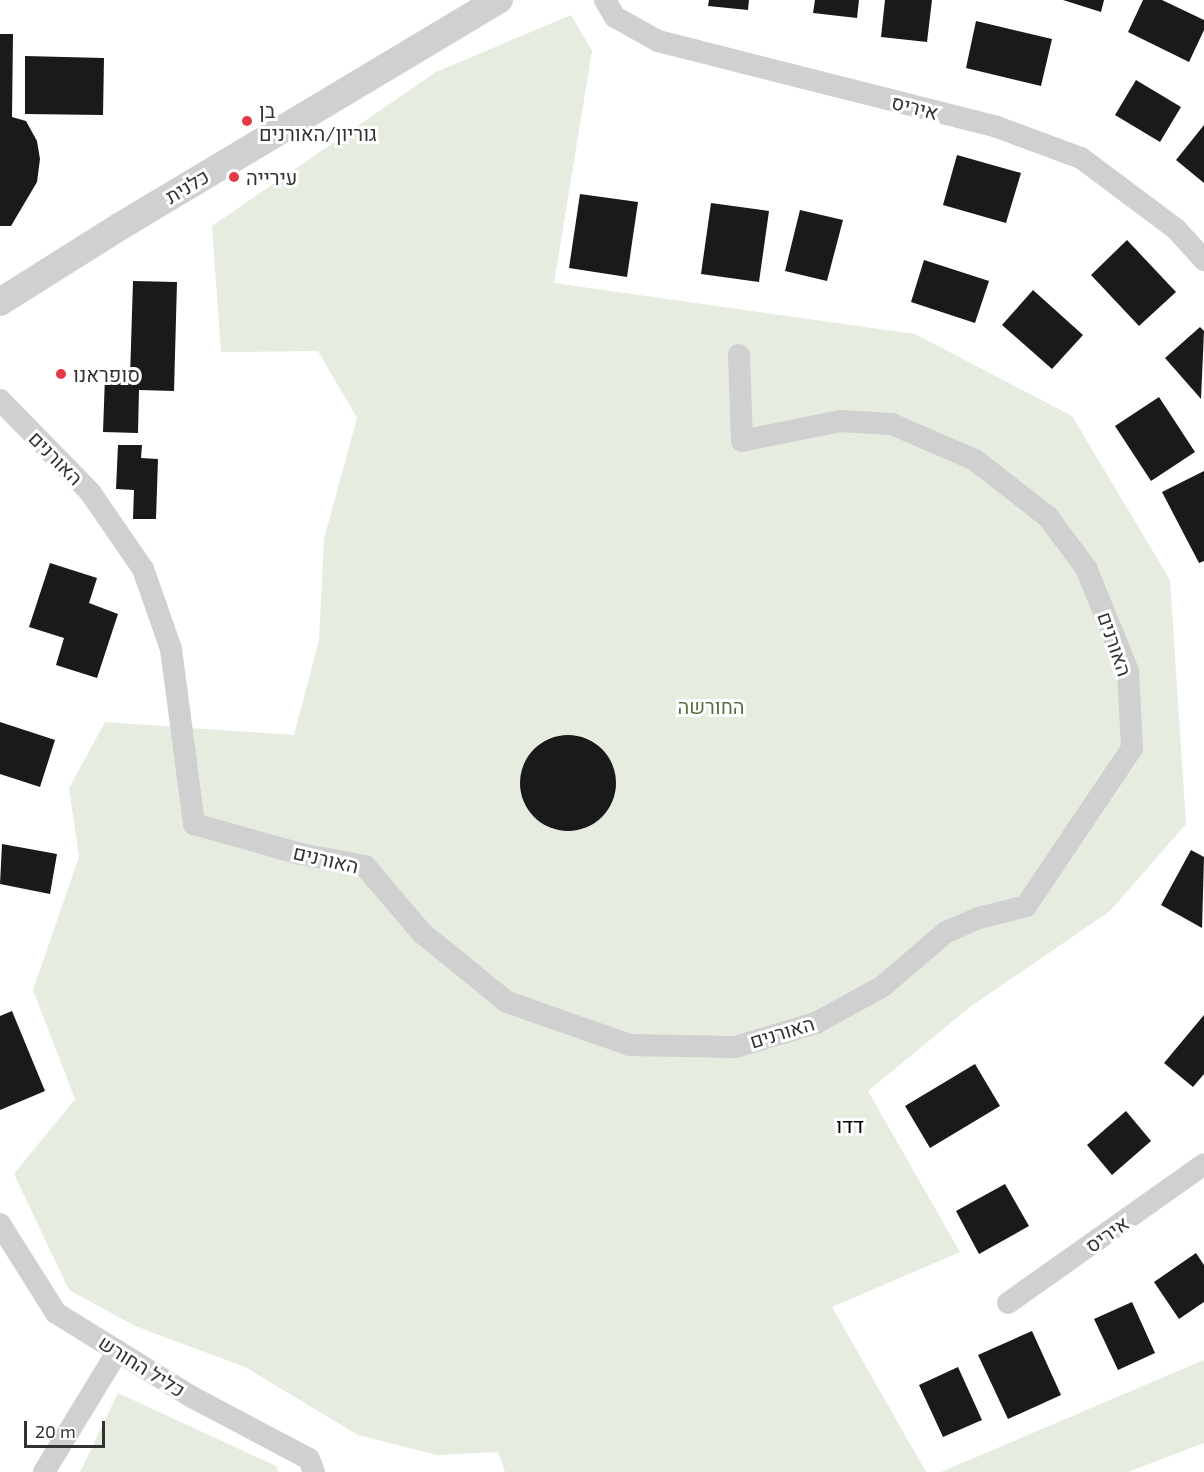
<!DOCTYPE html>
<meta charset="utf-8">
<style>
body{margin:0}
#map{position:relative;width:1204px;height:1472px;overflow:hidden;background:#fff;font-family:"Exo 2",Heebo,sans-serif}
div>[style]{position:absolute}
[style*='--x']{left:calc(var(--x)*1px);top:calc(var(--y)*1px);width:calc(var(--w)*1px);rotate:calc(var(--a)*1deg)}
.green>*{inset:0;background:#e6ecdf}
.building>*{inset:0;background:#1a1a1a}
.round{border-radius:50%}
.minor>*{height:22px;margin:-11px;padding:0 11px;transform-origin:11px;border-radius:11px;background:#d0d0d0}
.tertiary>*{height:28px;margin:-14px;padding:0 14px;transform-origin:14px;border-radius:14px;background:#d0d0d0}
.dots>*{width:16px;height:16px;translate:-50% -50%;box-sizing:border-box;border:3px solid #fff;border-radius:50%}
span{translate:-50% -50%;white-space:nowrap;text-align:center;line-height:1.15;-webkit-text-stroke:6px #fff;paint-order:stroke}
.street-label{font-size:20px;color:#333}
.poi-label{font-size:20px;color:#333}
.left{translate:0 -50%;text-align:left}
.park-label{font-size:20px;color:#56703f}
.neighbourhood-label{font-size:21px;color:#000}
.scale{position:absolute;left:24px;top:1421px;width:81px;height:27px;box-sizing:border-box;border:3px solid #333;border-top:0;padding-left:8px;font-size:18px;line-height:21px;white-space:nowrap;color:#333;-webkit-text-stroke:4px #fff;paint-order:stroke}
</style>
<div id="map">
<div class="green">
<i style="clip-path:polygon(571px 15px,592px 51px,554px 283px,915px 334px,1072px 416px,1170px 580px,1186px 824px,1110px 911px,970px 1007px,868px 1091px,960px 1252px,832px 1307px,926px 1472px,505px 1472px,498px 1452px,437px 1455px,358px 1435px,245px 1367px,135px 1326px,69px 1290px,14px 1174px,75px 1099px,33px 990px,79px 857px,69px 788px,105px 722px,294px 735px,319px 640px,324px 539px,357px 418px,318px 351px,221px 352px,212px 226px,436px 72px)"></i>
<i style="clip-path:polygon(1204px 1360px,1204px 1443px,1128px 1472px,941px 1472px)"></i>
<i style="clip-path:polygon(118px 1393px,276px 1466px,278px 1472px,80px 1472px)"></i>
</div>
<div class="building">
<i style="clip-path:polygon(709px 0,749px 0,748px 10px,708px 6px)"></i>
<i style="clip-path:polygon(815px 0,859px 0,857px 18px,813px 13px)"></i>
<i style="clip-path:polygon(885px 0,932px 0,927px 42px,881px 37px)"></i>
<i style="clip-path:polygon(1063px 0,1104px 0,1101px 12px)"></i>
<i style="clip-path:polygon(1143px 0,1162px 0,1204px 20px,1204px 30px,1189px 62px,1128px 32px)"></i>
<i style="clip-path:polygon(976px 21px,1052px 39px,1041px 86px,966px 68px)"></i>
<i style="clip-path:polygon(0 34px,13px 34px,12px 117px,26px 121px,37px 141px,40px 159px,37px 182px,11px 226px,0 226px)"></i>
<i style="clip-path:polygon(25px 56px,104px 58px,103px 115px,25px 114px)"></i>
<i style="clip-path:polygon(1136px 80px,1181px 107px,1160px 142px,1115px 115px)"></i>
<i style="clip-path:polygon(1204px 125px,1204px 183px,1176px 160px)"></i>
<i style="clip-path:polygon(957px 155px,1021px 173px,1006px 223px,943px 205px)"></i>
<i style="clip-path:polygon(580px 194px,638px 202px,627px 277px,569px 268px)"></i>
<i style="clip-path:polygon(711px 203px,769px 211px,759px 282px,701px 274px)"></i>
<i style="clip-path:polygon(800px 210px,843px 220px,827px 281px,785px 271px)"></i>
<i style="clip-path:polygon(1127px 240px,1176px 292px,1139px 326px,1091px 275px)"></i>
<i style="clip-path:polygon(924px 260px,989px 281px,975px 323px,911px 302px)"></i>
<i style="clip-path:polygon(133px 281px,177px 282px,174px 391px,139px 390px,138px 433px,103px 432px,105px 376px,130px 377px)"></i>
<i style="clip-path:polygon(1033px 290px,1083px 335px,1052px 369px,1002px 325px)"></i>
<i style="clip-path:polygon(1200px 327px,1204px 331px,1201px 399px,1165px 358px)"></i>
<i style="clip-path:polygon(1159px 397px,1195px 452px,1151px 481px,1115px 426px)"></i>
<i style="clip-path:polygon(118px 445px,142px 445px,141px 458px,158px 459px,156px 519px,133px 519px,134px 490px,116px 489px)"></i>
<i style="clip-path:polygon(1204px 471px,1204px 561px,1199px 563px,1162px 492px)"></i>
<i style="clip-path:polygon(50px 563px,97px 578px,89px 603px,118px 614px,97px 678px,56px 665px,64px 638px,29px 627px)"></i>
<i style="clip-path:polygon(0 722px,55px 740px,40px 787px,0 774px)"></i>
<i class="round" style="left:520px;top:735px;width:96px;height:96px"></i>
<i style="clip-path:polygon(2px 844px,57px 854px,50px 894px,0 884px)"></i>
<i style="clip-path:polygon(1191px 850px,1204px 857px,1202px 928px,1161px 905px)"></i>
<i style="clip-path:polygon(12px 1011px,45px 1091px,0 1110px,0 1016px)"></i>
<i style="clip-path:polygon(1204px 1015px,1204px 1074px,1193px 1087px,1164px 1063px)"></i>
<i style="clip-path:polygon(975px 1064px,1000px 1106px,930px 1148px,905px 1106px)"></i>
<i style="clip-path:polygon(1126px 1111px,1151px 1141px,1112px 1175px,1087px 1145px)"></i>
<i style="clip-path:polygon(1005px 1184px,1029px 1226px,979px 1254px,956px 1211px)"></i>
<i style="clip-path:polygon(1196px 1253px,1204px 1265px,1204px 1302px,1179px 1319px,1154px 1282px)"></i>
<i style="clip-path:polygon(1132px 1302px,1155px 1353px,1118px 1370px,1094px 1319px)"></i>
<i style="clip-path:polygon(1032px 1331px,1061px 1395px,1008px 1419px,978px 1355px)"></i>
<i style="clip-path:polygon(958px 1367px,982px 1420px,943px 1437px,919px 1385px)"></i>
</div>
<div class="minor">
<i style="--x:605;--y:0;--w:20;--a:60"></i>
<i style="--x:615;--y:17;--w:49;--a:29.2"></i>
<i style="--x:658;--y:41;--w:350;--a:14.2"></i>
<i style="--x:997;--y:127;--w:90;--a:20.3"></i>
<i style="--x:1081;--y:158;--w:119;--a:36.8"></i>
<i style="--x:1176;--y:229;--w:42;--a:47.9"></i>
<i style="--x:0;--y:400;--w:129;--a:45.6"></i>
<i style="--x:90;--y:492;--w:93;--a:55.5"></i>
<i style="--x:143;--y:569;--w:85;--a:70.7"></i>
<i style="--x:171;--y:649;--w:177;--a:82.5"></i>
<i style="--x:194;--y:824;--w:111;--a:15.7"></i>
<i style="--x:301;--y:854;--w:65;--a:10.6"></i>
<i style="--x:365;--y:866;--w:88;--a:49.6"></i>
<i style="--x:422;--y:933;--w:109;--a:39.1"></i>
<i style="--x:507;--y:1002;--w:130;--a:19.3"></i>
<i style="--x:630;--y:1045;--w:105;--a:1.1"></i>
<i style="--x:735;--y:1047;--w:84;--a:-16.5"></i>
<i style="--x:816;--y:1023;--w:77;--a:-28.9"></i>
<i style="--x:883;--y:986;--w:83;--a:-40.6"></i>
<i style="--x:946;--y:932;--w:36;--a:-23"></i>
<i style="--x:979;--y:918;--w:49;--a:-14.3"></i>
<i style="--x:1026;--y:906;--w:190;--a:-56.1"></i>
<i style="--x:1132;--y:748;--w:77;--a:-93"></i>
<i style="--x:1128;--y:671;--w:111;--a:-112.2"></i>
<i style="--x:1086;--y:568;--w:64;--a:-126.7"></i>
<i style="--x:1048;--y:517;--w:93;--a:-142"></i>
<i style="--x:975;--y:460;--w:90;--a:-156.6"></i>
<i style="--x:892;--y:424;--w:52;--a:-176.7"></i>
<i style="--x:840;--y:421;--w:100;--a:168.5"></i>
<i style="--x:742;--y:441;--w:86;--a:-92"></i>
<i style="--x:0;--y:1224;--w:105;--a:57.8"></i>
<i style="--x:56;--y:1313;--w:160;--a:31.7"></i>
<i style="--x:192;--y:1397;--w:132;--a:27.9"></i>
<i style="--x:309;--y:1459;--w:14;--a:69"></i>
<i style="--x:1008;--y:1303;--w:240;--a:-35.3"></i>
<i style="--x:44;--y:1472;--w:142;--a:-58.6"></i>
</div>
<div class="tertiary">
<i style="--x:0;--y:302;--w:141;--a:-32.2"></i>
<i style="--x:119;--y:227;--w:443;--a:-30.9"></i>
</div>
<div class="dots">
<i style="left:247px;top:121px;background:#e63946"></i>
<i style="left:234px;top:177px;background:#e63946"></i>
<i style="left:61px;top:374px;background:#e63946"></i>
</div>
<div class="street-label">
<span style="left:915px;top:107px;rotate:14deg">איריס</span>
<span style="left:187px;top:186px;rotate:-31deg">כלנית</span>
<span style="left:56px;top:458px;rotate:45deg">האורנים</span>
<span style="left:1115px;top:644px;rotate:71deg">האורנים</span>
<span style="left:326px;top:859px;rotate:13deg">האורנים</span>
<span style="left:782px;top:1032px;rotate:-17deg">האורנים</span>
<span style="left:1107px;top:1234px;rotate:-35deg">איריס</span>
<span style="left:142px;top:1366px;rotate:32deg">כליל החורש</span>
</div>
<div class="poi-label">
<span class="left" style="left:259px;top:122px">בן<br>גוריון/האורנים</span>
<span class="left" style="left:246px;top:177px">עירייה</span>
<span class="left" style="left:73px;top:374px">סופראנו</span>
</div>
<div class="park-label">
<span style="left:711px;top:706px">החורשה</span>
</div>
<div class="neighbourhood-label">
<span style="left:850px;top:1125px">דדו</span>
</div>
<div class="scale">20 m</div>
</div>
